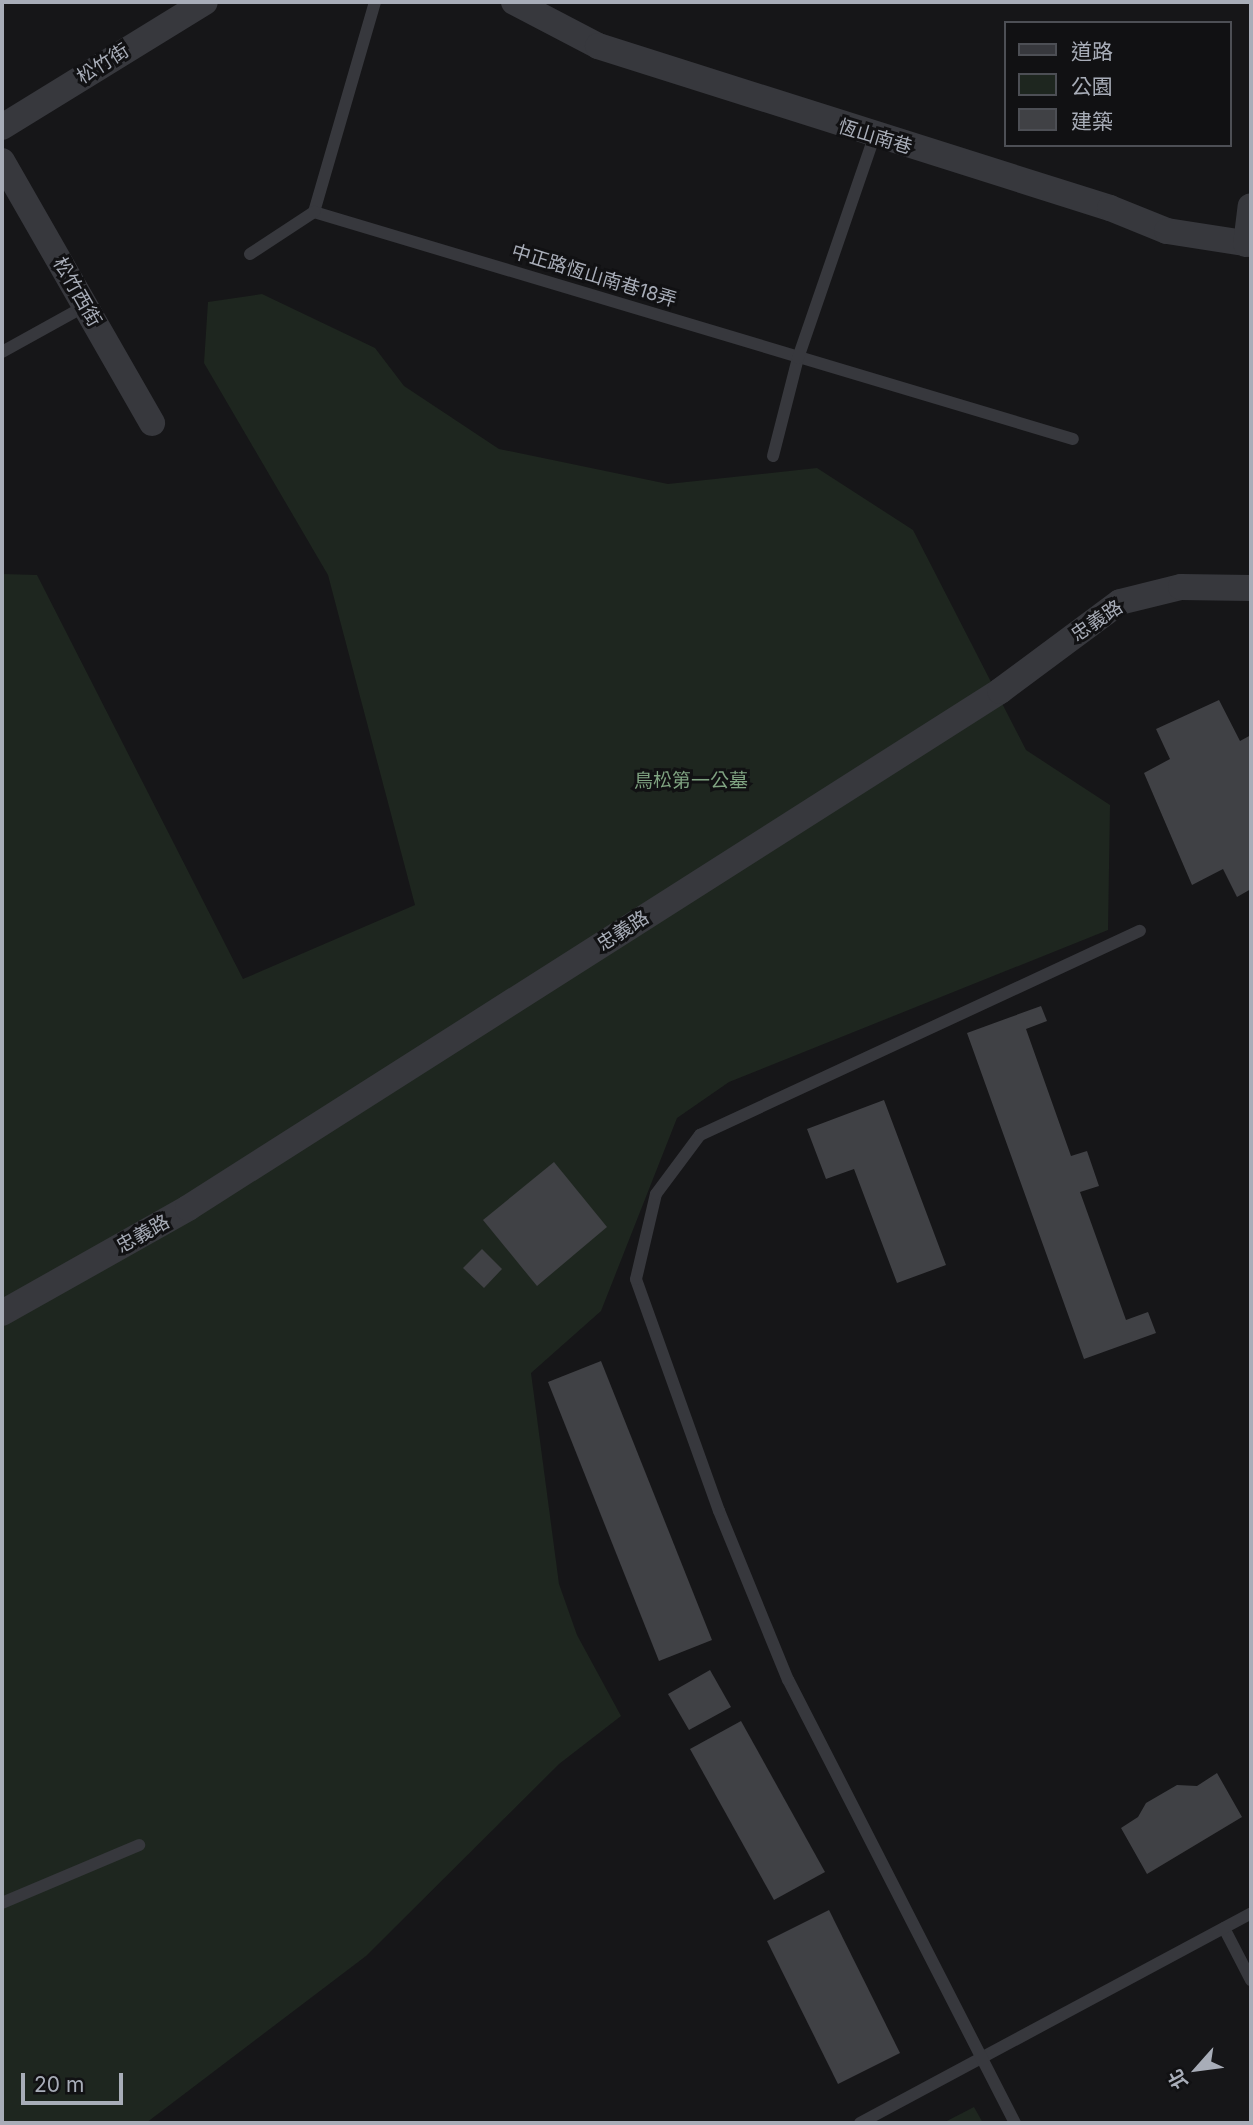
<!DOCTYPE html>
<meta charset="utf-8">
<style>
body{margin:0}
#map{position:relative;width:1253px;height:2125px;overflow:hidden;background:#161618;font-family:Inter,"Noto Sans TC",sans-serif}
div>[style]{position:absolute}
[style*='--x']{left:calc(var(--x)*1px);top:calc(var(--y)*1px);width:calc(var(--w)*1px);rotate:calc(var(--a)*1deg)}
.green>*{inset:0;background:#1e261f}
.building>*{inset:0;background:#404145}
.lane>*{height:12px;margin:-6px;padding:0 6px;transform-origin:6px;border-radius:6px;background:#37383d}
.street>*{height:26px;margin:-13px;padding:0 13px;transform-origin:13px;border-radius:13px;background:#37383d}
span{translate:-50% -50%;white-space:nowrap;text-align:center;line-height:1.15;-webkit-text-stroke:6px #111113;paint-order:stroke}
.street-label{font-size:19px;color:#a8adb8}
.park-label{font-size:19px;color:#7fa381}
.frame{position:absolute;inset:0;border:4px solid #a8adb8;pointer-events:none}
.legend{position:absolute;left:1004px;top:21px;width:228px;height:126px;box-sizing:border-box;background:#111113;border:2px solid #4d4f55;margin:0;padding:9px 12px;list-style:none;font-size:21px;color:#a8adb8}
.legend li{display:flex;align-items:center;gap:14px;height:35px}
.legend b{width:35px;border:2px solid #4d4f55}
.north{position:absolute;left:1162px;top:2034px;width:70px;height:70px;-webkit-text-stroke:5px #111113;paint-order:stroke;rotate:242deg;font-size:19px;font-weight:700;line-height:28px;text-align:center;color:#a8adb8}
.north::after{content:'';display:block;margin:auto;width:24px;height:32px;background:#a8adb8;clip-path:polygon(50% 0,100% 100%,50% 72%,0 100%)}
.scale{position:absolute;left:21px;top:2073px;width:102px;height:32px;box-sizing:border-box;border:4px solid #a8adb8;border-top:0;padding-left:9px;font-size:21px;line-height:24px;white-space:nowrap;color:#a8adb8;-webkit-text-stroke:5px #111113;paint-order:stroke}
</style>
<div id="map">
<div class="green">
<i style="clip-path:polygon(262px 294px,375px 348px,404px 386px,499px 449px,668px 484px,817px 468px,913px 530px,1026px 750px,1110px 805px,1108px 930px,729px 1082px,677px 1118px,601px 1311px,531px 1373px,559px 1584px,577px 1635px,621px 1716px,559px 1764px,366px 1956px,146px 2123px,2px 2123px,2px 574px,37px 575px,243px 979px,415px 905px,328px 575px,204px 363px,208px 302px)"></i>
<i style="clip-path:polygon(974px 2107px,983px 2123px,943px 2123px)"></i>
</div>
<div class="building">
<i style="clip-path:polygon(1219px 700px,1240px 741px,1251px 735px,1251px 889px,1237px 897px,1223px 869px,1192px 885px,1144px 773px,1170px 759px,1156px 729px)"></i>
<i style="clip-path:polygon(1041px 1006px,1047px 1021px,1026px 1029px,1071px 1156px,1087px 1151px,1099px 1186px,1080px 1192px,1126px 1320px,1148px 1312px,1156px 1333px,1084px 1359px,967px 1033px)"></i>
<i style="clip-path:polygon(884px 1100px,946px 1265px,897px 1283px,854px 1169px,826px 1179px,807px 1129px)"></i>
<i style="clip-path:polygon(554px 1162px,607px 1227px,537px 1286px,483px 1220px)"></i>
<i style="clip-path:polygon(482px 1249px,502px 1269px,484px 1288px,463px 1268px)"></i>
<i style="clip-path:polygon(601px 1361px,712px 1640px,659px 1661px,548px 1382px)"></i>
<i style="clip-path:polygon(710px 1670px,731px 1707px,689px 1730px,668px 1694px)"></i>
<i style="clip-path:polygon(741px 1721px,825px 1872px,774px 1900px,690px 1749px)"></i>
<i style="clip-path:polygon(1217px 1773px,1242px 1817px,1147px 1874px,1121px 1828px,1138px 1817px,1146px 1803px,1177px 1785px,1197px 1786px)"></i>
<i style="clip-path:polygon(829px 1910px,900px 2053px,838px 2084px,767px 1941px)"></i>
</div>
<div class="lane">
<i style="--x:375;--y:2;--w:219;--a:106.2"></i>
<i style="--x:314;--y:212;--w:792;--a:16.65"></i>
<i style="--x:250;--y:254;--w:77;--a:-33.3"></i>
<i style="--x:2;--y:352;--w:95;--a:-29"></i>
<i style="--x:773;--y:456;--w:101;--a:-75.7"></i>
<i style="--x:798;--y:358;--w:234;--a:-71"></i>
<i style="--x:2;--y:1903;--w:149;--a:-22.9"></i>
<i style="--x:1224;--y:1928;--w:59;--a:62.6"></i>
<i style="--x:860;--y:2123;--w:444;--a:-28.2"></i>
<i style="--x:1015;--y:2123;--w:498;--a:-117.1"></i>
<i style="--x:788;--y:1680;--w:183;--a:-112.2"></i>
<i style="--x:719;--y:1511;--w:246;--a:-109.7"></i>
<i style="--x:636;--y:1279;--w:87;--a:-76.8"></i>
<i style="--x:656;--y:1194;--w:74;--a:-53.3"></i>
<i style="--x:700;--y:1135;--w:485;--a:-24.9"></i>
</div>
<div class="street">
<i style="--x:514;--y:2;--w:95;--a:27.6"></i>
<i style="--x:598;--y:46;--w:537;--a:17.56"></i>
<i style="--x:1110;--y:208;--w:61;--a:22"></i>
<i style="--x:1167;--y:231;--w:85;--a:8.8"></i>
<i style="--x:2;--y:127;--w:238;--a:-31.6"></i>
<i style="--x:2;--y:161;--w:302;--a:60.2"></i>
<i style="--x:1246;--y:244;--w:38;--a:-83"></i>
<i style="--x:2;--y:1313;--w:214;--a:-29.4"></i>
<i style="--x:188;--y:1208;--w:963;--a:-32.48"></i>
<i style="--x:1000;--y:691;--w:149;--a:-36.6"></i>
<i style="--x:1120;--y:602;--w:63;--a:-13.8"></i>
<i style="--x:1181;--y:587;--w:70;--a:0.8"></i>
</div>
<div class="street-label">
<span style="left:103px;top:64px;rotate:-32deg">松竹街</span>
<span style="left:875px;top:137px;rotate:17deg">恆山南巷</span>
<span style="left:594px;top:276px;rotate:17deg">中正路恆山南巷18弄</span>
<span style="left:77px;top:292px;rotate:60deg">松竹西街</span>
<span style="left:1097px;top:621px;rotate:-34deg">忠義路</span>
<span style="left:623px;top:931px;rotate:-33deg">忠義路</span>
<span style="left:143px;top:1234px;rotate:-29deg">忠義路</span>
</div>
<div class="park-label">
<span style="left:691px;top:781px">鳥松第一公墓</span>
</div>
<div class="frame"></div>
<ul class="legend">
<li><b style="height:9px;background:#37383d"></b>道路</li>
<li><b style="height:19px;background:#1e261f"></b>公園</li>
<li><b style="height:19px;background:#404145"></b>建築</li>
</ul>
<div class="north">北</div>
<div class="scale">20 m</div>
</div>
